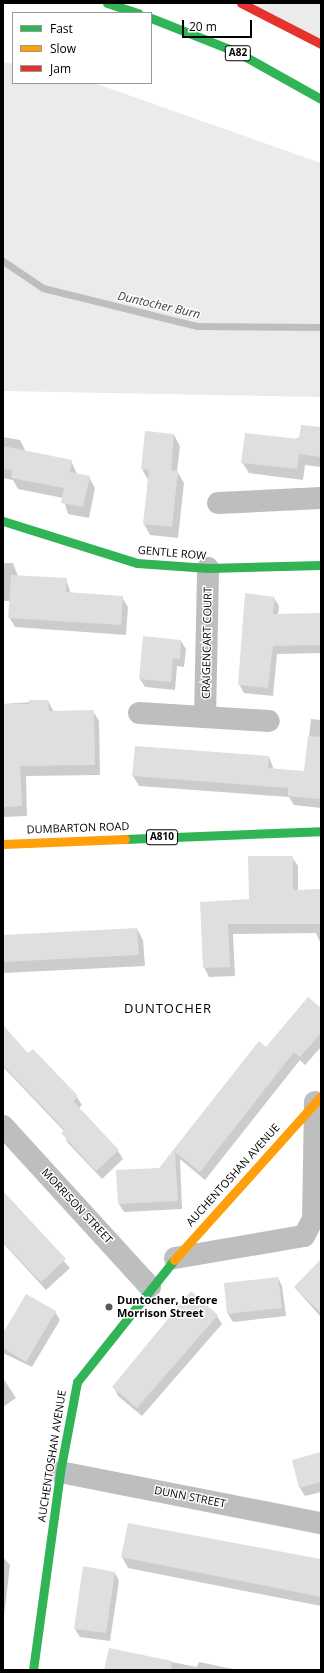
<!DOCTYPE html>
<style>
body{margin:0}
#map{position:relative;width:324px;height:1673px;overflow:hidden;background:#fff;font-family:"Open Sans",sans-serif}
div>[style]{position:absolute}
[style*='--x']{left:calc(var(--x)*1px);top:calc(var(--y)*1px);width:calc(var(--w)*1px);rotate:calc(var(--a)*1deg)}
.green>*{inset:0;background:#ebebeb}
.shadow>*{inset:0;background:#0003}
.stream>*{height:7px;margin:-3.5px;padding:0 3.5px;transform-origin:3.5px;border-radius:3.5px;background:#bebebe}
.building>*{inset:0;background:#dfdfdf}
.street>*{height:22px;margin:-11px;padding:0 11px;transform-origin:11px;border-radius:11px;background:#bebebe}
.fast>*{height:9px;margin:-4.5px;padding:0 4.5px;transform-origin:4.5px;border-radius:4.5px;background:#30b455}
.slow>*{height:9px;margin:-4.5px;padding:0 4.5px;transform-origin:4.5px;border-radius:4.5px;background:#ff9f0a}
.jam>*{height:9px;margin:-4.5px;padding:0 4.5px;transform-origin:4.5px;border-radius:4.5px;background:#e5322d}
.dots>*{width:11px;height:11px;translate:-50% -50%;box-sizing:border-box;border:2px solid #fff;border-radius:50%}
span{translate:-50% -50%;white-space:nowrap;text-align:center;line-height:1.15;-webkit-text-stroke:3px #fff;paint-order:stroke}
.shield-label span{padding:1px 3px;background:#fff;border:1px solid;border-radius:3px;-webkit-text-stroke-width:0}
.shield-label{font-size:10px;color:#000;font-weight:700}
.street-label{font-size:11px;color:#000}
.poi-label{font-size:11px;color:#000;font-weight:700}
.left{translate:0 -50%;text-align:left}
.water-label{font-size:12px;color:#434343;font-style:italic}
.quarter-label{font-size:13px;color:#000;letter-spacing:1px}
.frame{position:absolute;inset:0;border:4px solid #000;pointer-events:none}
.legend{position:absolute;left:12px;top:12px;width:140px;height:72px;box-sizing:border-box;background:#fff;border:1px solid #999;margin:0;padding:5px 7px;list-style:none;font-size:12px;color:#000}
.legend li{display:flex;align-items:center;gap:8px;height:20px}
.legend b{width:20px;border:1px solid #999}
.scale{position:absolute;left:182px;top:20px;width:70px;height:18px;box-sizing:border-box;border:2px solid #000;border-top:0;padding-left:5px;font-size:12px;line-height:14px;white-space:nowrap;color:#000;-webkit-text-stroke:3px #fff;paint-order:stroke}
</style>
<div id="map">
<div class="green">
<i style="clip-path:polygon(241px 3px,321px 3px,321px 44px)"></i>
<i style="clip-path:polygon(3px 62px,13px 64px,13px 83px,94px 83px,321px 163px,321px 397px,3px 391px)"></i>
</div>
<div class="shadow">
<i style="clip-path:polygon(321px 428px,321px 467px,305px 465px,303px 480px,249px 473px,242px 462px)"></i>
<i style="clip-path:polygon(174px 435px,180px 446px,177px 471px,184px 483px,178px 538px,150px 535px,144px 524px,148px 480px,142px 469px)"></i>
<i style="clip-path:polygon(3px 437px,20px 440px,26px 452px,71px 461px,77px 474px,89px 477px,95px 488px,89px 518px,68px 514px,63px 498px,18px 489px,13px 480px,3px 478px)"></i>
<i style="clip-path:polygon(3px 563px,13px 563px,18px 576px,66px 579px,71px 594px,122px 597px,128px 607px,126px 635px,15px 627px,9px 617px,10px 601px,3px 601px)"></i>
<i style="clip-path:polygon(274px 598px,279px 606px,278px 615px,321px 614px,321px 653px,277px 654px,273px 696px,244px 693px,239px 684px)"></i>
<i style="clip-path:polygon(181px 641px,186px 649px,184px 667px,177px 666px,175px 690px,145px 687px,140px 679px)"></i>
<i style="clip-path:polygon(48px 701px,54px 712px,93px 711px,99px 721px,100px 775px,26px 776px,27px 816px,3px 817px,3px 704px)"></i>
<i style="clip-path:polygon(311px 719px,321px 720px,321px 808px,294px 805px,289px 797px,139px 786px,133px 776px,136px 747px,269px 757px,274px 770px,305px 772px)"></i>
<i style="clip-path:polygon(292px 857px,298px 866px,298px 891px,321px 890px,321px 944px,316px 933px,233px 934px,235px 976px,209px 977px,204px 967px,201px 903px,250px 900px)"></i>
<i style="clip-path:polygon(137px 929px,143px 940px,145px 966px,3px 973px,3px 936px)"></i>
<i style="clip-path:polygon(321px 1009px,321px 1047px,305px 1065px,300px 1060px,205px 1180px,180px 1159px,182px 1209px,124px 1212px,119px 1204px,159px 1169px,266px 1048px)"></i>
<i style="clip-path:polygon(3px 1027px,28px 1055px,33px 1050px,77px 1097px,82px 1105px,78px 1109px,118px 1151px,123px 1159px,102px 1179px,67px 1142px,64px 1131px,3px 1067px)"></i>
<i style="clip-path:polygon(3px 1193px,70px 1268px,46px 1290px,3px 1243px)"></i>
<i style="clip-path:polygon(321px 1260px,321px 1317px,295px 1288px)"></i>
<i style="clip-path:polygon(278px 1278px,282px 1286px,286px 1316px,233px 1322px,228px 1314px,225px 1284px)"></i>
<i style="clip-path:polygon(55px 1312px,60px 1320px,32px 1367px,3px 1353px,3px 1335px)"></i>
<i style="clip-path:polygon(217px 1316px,222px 1324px,142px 1416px,118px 1396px,114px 1388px)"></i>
<i style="clip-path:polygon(3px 1378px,16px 1398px,3px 1407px)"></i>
<i style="clip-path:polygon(321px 1454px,321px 1492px,305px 1496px,300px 1488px)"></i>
<i style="clip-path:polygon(3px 1557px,10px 1565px,3px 1624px)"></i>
<i style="clip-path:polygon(122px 1557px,321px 1560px,321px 1606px,128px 1568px)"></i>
<i style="clip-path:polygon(115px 1573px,119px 1581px,110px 1641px,80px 1637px,75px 1629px)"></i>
<i style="clip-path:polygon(110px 1650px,197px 1667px,199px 1662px,238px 1670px,105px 1670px)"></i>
</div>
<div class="stream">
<i style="--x:3;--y:261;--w:48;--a:34"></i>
<i style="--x:43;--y:288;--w:159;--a:13.9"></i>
<i style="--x:197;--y:326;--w:124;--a:0.5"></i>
</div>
<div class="building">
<i style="clip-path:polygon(301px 425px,321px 427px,321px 457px,299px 454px,297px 469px,241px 463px,245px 433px,299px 439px)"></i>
<i style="clip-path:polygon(145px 431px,174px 434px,171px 470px,178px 471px,172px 527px,143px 524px,149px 470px,141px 469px)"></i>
<i style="clip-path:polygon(3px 446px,72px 460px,70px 472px,90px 476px,83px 507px,61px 503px,64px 488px,11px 478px,12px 470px,3px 469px)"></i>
<i style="clip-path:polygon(11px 575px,67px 578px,66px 592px,123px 596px,121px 625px,8px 618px)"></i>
<i style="clip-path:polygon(245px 593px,275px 597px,273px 614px,321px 613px,321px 645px,273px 646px,268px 688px,238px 685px)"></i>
<i style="clip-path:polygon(143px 636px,181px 640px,180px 659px,173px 658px,171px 682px,139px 679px)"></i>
<i style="clip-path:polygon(29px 700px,48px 700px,49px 711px,94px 710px,95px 765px,20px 766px,22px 806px,3px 807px,3px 704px,29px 704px)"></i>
<i style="clip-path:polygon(308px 736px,321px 737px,321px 799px,288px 796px,288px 788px,132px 776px,135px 746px,269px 756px,268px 768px,304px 771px)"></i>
<i style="clip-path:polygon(248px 856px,293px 856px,293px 890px,321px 889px,321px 924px,228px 924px,230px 967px,203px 968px,200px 902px,249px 899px)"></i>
<i style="clip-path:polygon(137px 928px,139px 955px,3px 962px,3px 935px)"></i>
<i style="clip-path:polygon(308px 997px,321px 1008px,321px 1033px,300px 1057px,294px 1052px,200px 1172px,175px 1152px,178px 1201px,118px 1204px,116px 1170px,159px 1168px,259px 1041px,266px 1047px)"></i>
<i style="clip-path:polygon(3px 1025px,28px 1053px,33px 1049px,78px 1096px,73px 1101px,119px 1150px,96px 1171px,61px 1133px,65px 1130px,3px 1065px)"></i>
<i style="clip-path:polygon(3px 1191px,66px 1259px,41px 1282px,3px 1242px)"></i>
<i style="clip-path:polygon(321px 1259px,321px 1313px,294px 1287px)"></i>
<i style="clip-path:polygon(278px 1277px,282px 1308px,227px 1314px,224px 1283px)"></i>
<i style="clip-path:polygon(191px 1291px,218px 1315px,137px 1408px,112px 1387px)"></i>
<i style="clip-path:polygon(26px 1294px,56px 1311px,26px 1362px,3px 1348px,3px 1333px)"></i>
<i style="clip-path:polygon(321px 1452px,321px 1482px,299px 1488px,292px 1460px)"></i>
<i style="clip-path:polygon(128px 1523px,321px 1559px,321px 1597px,121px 1557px)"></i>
<i style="clip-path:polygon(83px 1566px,115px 1572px,106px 1633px,74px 1629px)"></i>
<i style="clip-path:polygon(109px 1648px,172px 1661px,171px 1670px,104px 1670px)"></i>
</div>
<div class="street">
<i style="--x:218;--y:503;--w:103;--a:-2.8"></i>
<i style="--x:139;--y:713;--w:130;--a:3.5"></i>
<i style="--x:205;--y:717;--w:149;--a:-88.8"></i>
<i style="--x:3;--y:1126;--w:218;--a:47.6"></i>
<i style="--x:175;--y:1258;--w:131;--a:-9.7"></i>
<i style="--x:304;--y:1236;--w:19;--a:-62"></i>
<i style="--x:313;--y:1219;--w:117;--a:-89"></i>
<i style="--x:60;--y:1472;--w:266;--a:11.1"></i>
</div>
<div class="fast">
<i style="--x:107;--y:3;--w:33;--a:18"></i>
<i style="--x:151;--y:18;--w:92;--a:21.6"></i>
<i style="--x:237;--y:52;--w:96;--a:29.2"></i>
<i style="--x:3;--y:521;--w:140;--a:17.4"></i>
<i style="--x:137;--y:563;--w:71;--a:4"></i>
<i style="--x:208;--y:568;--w:113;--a:-1.5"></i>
<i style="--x:125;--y:839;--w:196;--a:-2.3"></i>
<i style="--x:33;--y:1670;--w:200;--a:-82.2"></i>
<i style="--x:60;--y:1472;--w:92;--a:-79.3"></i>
<i style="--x:77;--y:1382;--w:156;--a:-51.5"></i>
</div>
<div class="slow">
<i style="--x:3;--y:844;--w:122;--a:-2.3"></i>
<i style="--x:174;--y:1260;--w:220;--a:-48.1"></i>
</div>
<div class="jam">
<i style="--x:241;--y:3;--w:90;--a:27.1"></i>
</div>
<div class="dots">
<i style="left:109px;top:1307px;background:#595959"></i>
</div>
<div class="shield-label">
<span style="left:238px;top:53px">A82</span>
<span style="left:162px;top:837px">A810</span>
</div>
<div class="street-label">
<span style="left:172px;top:553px;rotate:5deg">GENTLE ROW</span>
<span style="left:207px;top:643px;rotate:-89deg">CRAIGENCART COURT</span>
<span style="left:78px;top:828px;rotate:-2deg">DUMBARTON ROAD</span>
<span style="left:233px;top:1175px;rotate:-48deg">AUCHENTOSHAN AVENUE</span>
<span style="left:77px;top:1206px;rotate:47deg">MORRISON STREET</span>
<span style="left:52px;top:1456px;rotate:-81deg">AUCHENTOSHAN AVENUE</span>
<span style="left:190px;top:1497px;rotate:11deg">DUNN STREET</span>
</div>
<div class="poi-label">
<span class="left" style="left:117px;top:1307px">Duntocher, before<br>Morrison Street</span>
</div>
<div class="water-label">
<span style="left:159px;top:305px;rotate:13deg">Duntocher Burn</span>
</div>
<div class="quarter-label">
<span style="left:168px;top:1008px">DUNTOCHER</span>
</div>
<div class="frame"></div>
<ul class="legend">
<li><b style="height:5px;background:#30b455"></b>Fast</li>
<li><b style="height:5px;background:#ff9f0a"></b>Slow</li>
<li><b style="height:5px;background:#e5322d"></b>Jam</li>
</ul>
<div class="scale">20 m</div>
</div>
